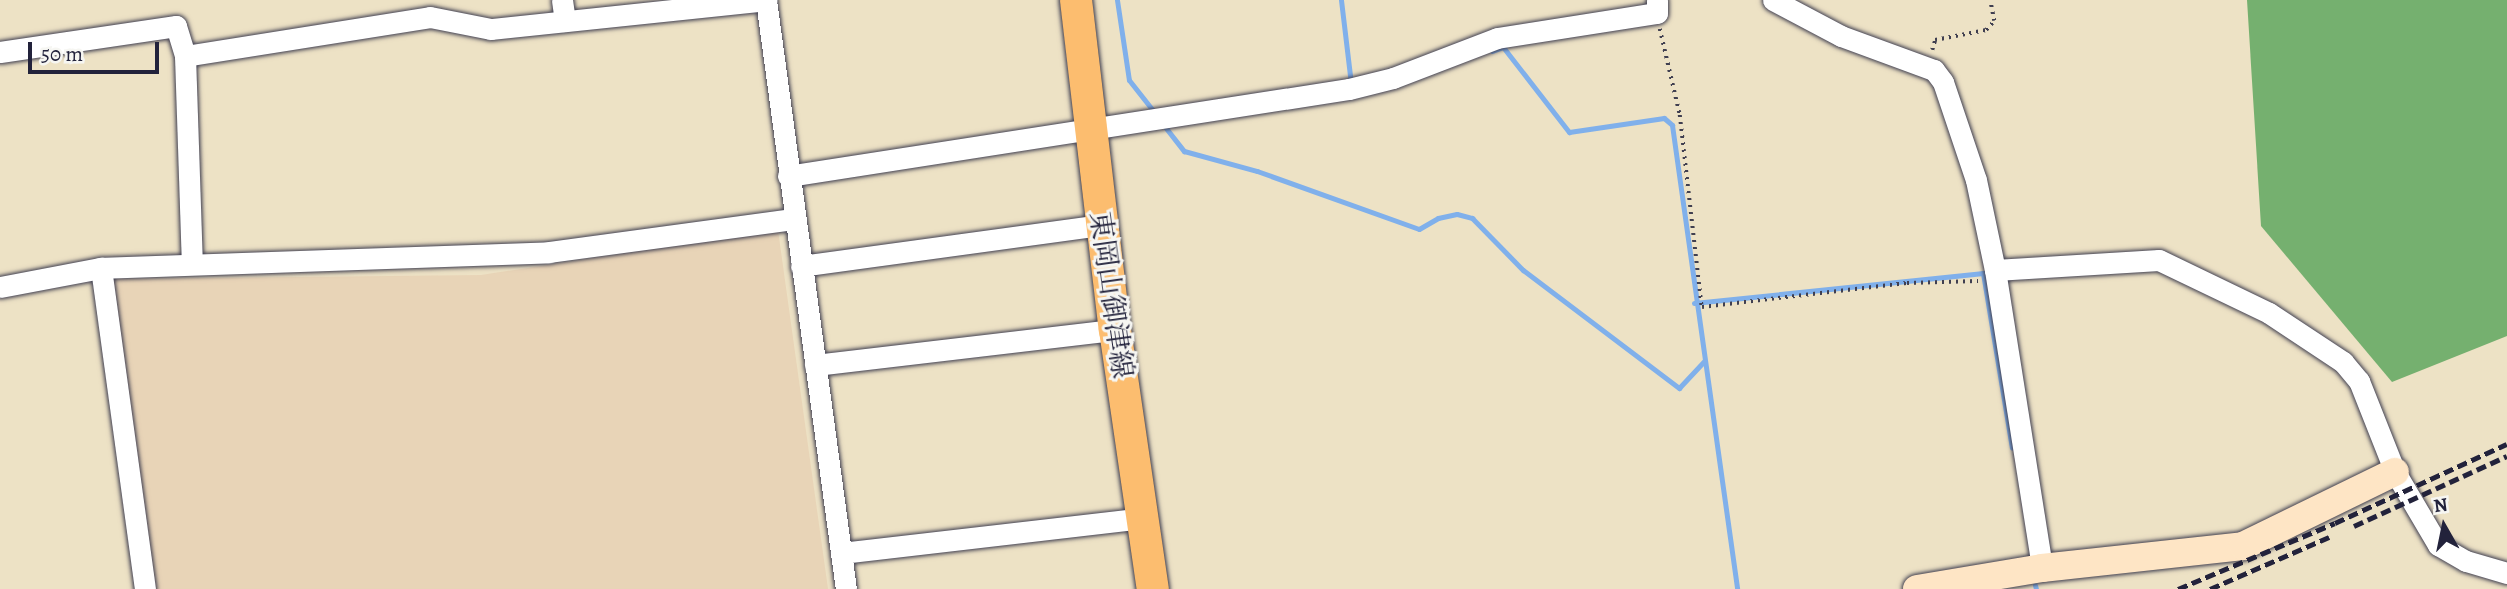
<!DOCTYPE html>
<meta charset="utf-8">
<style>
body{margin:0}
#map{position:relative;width:2507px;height:589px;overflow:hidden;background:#ede2c5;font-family:Alegreya,"Noto Serif JP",serif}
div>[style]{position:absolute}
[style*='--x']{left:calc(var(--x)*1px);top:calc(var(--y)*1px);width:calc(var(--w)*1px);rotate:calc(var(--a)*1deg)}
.built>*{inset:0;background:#e8d4b7}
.forest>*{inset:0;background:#75b06f}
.stream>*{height:5px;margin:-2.5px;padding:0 2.5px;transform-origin:2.5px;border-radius:2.5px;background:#80b0eb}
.path>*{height:3.5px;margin-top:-1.75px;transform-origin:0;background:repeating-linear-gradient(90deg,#403f50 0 2px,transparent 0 7px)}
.roads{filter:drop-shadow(0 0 2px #403f50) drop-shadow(0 0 2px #403f50)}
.street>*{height:21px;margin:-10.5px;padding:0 10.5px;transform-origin:10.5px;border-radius:10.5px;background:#fff}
.secondary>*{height:28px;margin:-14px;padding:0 14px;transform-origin:14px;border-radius:14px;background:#fee5c5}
.primary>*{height:32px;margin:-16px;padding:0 16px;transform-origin:16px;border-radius:16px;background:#fcbd6f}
.rail>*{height:5px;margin-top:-2.5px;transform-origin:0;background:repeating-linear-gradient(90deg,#22223b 0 10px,transparent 0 15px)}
span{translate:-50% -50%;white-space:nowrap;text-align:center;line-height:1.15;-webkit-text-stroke:6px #f6f6f2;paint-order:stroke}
.street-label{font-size:28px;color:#22223b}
.north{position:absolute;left:2409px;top:491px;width:70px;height:70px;-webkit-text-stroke:5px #f6f6f2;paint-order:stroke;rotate:351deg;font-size:19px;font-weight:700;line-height:28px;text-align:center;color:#22223b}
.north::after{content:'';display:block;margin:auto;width:24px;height:32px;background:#22223b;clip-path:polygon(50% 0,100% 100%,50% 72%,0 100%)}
.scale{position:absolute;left:28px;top:42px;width:131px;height:32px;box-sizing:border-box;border:4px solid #22223b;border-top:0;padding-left:9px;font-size:21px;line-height:24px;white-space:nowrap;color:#22223b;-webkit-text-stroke:5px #f6f6f2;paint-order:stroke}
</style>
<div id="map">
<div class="built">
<i style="clip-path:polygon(778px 230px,828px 589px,155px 589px,112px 279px,481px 275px)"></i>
</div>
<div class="forest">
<i style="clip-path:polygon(2247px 0,2507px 0,2507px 336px,2392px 382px,2261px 226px)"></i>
</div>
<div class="stream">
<i style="--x:1117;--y:0;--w:81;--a:81.5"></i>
<i style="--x:1129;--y:80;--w:42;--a:51.8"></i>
<i style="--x:1341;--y:0;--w:85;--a:83.2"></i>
<i style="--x:1492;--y:51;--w:12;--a:-20"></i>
<i style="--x:1503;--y:47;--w:108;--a:52.2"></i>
<i style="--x:1569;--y:132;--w:96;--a:-8.4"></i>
<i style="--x:1664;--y:118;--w:11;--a:41"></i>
<i style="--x:1672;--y:125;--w:469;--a:82"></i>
<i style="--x:1162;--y:123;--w:36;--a:52"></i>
<i style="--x:1184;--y:151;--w:76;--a:15.3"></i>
<i style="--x:1257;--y:171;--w:172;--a:19.7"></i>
<i style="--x:1419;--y:229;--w:22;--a:-30"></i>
<i style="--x:1438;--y:218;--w:19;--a:-12"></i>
<i style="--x:1457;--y:214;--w:16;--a:15"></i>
<i style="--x:1472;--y:218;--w:73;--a:45.6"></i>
<i style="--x:1523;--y:270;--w:196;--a:37.1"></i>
<i style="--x:1679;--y:388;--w:37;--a:-47"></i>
<i style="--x:1694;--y:303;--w:291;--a:-5.9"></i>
<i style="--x:1983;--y:273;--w:177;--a:80.6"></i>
<i style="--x:2035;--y:585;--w:4;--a:76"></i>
</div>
<div class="path">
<i style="--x:1660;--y:29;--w:88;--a:76.9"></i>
<i style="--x:1680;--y:115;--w:193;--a:83.5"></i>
<i style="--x:1702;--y:307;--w:206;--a:-6.7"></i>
<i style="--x:1907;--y:283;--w:71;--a:-1.6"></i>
<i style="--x:1932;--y:50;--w:10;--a:-73"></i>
<i style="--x:1935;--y:40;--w:52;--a:-11.1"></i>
<i style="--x:1986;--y:30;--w:12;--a:-48"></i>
<i style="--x:1994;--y:21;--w:21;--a:-101"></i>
</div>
<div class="roads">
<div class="street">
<i style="--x:562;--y:0;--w:21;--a:82"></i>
<i style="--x:766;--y:0;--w:594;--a:82.27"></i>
<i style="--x:1773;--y:0;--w:77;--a:27.9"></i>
<i style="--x:1841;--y:36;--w:99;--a:20.1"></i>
<i style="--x:1934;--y:70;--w:15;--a:53"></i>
<i style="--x:1943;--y:82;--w:103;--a:71.4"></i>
<i style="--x:1976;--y:180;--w:92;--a:78.1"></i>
<i style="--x:1995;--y:270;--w:302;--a:81"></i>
<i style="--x:0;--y:52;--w:178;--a:-8.4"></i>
<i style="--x:176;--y:26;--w:31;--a:73"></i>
<i style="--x:185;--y:56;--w:208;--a:88.1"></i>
<i style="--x:185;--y:56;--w:248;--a:-9"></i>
<i style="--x:430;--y:17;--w:62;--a:11.1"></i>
<i style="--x:491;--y:29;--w:277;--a:-6"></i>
<i style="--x:788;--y:176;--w:568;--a:-8.82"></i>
<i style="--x:1349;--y:89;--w:45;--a:-14"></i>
<i style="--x:1393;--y:78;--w:111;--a:-21"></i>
<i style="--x:1497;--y:38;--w:162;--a:-8.9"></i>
<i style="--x:1657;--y:13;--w:13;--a:-90"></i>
<i style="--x:801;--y:266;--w:304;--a:-7.8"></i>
<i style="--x:101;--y:268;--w:324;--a:82.2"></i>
<i style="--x:1995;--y:270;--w:164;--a:-3.5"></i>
<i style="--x:2159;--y:260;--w:122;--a:25.7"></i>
<i style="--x:2269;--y:313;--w:89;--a:33.5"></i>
<i style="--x:2343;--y:362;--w:25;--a:50"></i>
<i style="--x:2359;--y:381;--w:98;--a:68.4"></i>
<i style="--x:2395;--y:472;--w:85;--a:59.5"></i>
<i style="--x:2438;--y:545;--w:32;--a:30"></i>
<i style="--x:2466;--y:561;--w:43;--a:16.3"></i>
<i style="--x:0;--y:287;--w:103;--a:-10.7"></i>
<i style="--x:101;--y:268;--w:448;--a:-2"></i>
<i style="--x:549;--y:252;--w:245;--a:-7.7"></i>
<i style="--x:815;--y:365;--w:302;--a:-6.7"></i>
<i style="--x:841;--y:553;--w:304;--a:-6.6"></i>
</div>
<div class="secondary">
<i style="--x:1917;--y:589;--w:127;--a:-9.5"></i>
<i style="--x:2042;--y:568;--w:202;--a:-6.2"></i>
<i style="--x:2243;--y:546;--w:169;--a:-26"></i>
</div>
<div class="primary">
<i style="--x:1076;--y:0;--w:332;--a:83.3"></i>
<i style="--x:1115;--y:330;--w:262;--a:81.7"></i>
</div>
</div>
<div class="rail">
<i style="--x:2354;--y:526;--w:168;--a:-24.6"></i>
<i style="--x:2178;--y:589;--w:170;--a:-22.8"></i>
<i style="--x:2335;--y:523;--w:189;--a:-24.7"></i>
<i style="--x:2210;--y:589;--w:130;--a:-23.6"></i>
</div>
<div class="street-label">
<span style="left:1111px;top:295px;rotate:82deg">東岡山御津線</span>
</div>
<div class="north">N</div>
<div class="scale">50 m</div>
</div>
